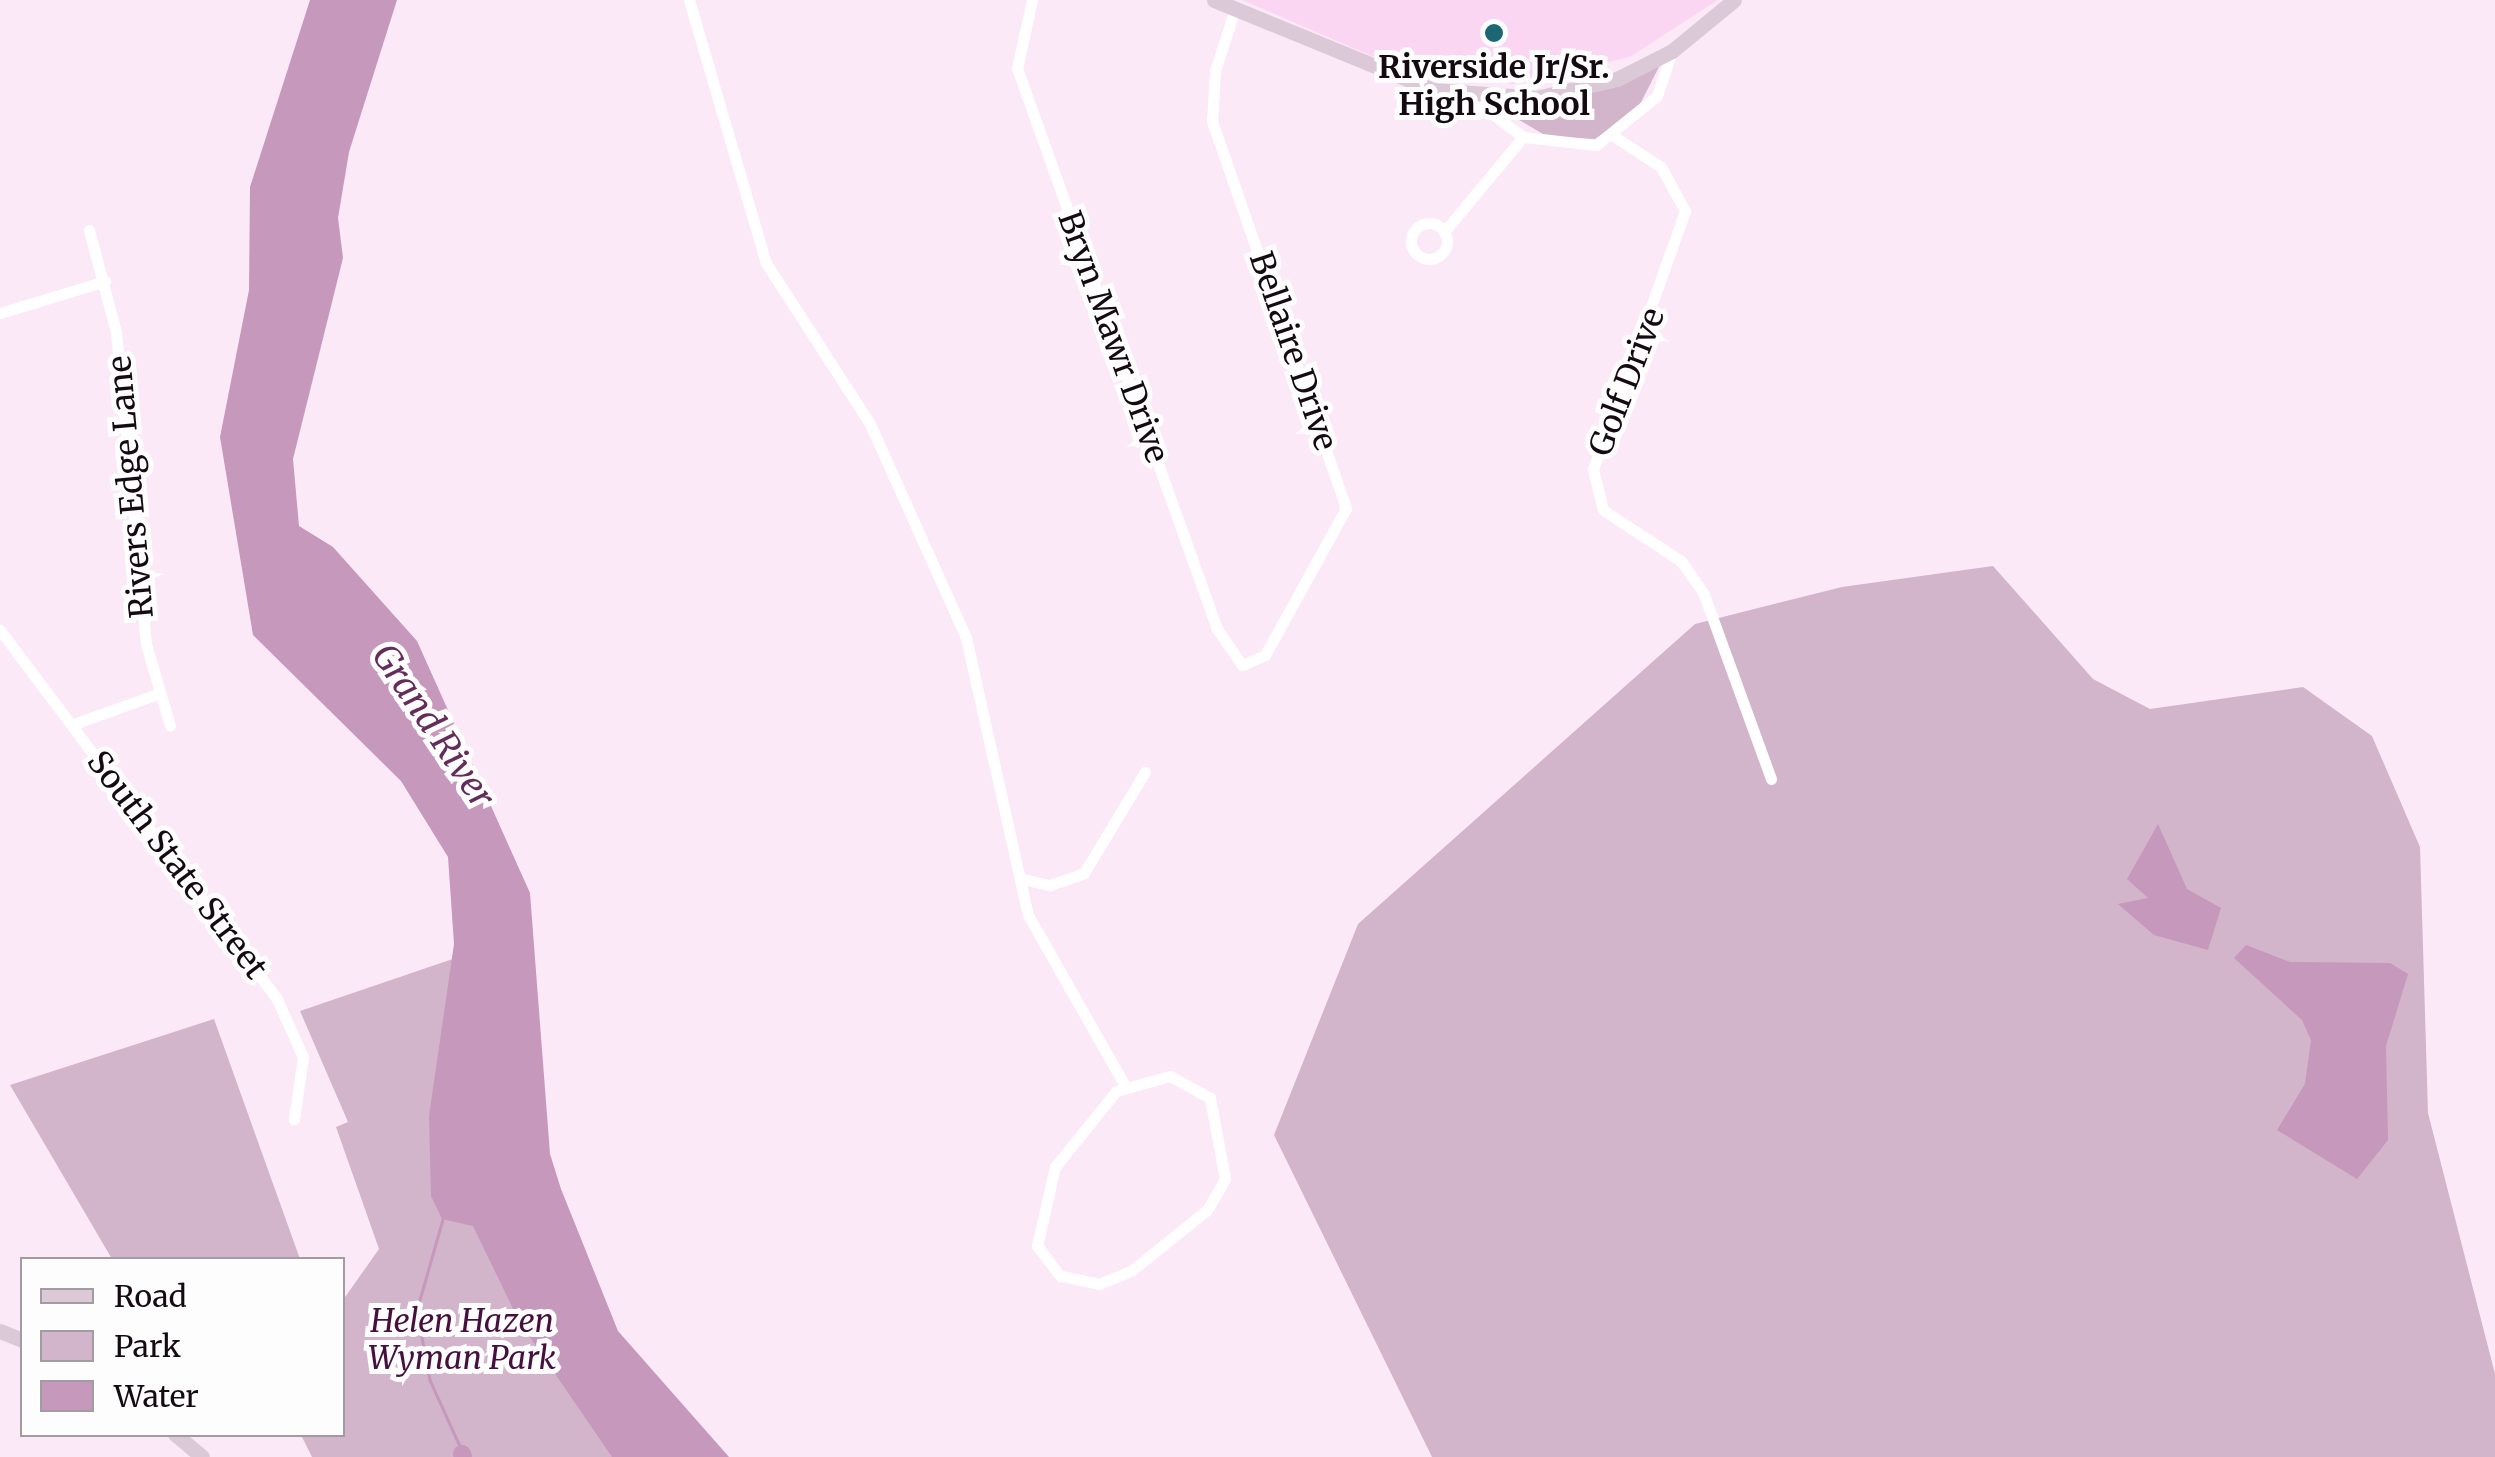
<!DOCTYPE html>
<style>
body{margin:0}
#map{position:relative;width:2495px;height:1457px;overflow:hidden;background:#fce9f7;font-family:Merriweather,serif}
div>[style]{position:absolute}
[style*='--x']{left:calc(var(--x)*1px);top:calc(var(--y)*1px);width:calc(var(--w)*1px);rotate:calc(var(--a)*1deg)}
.built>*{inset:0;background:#fbd6f3}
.green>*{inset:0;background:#d2b5cb}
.water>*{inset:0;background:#c598bc}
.stream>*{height:2.5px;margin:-1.25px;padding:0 1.25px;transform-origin:1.25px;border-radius:1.25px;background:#c598bc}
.river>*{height:18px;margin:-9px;padding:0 9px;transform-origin:9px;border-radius:9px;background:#c598bc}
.minor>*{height:11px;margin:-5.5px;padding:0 5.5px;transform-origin:5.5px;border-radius:5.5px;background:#fff}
.minor>.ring{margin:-5.5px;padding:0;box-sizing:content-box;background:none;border:11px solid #fff;border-radius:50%}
.secondary>*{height:15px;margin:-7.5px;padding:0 7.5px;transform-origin:7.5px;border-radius:7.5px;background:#dcc9d8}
.dots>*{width:28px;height:28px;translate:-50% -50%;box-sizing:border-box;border:5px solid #fdfdfd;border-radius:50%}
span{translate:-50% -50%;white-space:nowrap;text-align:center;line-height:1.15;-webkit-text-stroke:10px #fdfdfd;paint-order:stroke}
.poi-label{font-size:32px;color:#140a12;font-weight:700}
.street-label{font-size:32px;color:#140a12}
.park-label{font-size:32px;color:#46103e;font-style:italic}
.water-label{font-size:35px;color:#632c5a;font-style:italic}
.legend{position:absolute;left:20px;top:1257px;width:325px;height:180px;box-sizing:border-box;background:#fdfdfd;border:2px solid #a09c9f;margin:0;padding:12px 18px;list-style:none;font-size:30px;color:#140a12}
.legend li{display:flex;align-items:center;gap:20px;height:50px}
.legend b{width:50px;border:2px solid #a09c9f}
</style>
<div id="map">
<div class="built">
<i style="clip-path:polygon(1242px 0,1718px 0,1630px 57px,1513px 84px,1397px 67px)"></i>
</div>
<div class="green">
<i style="clip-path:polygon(1661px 63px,1637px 110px,1595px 139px,1548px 137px,1492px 104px,1581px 96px)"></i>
<i style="clip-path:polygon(1993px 566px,2093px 679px,2150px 709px,2303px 687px,2372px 736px,2420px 847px,2428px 1113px,2495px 1374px,2495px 1457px,1432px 1457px,1274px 1135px,1358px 924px,1695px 624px,1842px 587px)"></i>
<i style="clip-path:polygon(485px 948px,492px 1124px,677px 1457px,312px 1457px,301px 1435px,342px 1434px,343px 1300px,379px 1249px,336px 1127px,348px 1122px,300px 1011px)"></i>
<i style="clip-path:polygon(214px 1019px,300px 1259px,112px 1259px,10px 1085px)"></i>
</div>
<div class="water">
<i style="clip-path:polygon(310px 0,397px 0,349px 152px,338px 218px,343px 258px,293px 459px,299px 526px,333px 547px,417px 641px,530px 893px,550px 1154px,561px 1189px,618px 1331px,729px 1457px,612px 1457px,519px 1321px,473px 1226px,442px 1219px,431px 1196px,429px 1116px,454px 944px,448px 857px,401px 781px,253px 635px,220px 437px,249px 290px,250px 187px)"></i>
<i style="clip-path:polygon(2158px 824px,2187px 889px,2221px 908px,2208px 950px,2154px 935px,2118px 904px,2148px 898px,2127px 879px)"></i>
<i style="clip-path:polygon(2246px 945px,2290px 962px,2390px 963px,2408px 974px,2386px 1046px,2388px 1140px,2357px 1179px,2277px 1130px,2305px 1084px,2311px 1040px,2302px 1020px,2234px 958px)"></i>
</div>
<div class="stream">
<i style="--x:444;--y:1216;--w:99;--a:105.9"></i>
<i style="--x:417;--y:1311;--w:70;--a:79.3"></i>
<i style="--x:430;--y:1380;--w:85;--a:65.6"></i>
</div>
<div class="river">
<i style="--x:462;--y:1454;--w:3;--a:72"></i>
</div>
<div class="minor">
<i style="--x:689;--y:0;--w:274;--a:73.7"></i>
<i style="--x:766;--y:263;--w:192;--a:57.1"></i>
<i style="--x:870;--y:424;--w:235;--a:65.8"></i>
<i style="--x:966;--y:638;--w:284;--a:77.4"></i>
<i style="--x:1028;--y:915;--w:197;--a:60.4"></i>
<i style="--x:1032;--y:0;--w:70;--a:102.4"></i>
<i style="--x:1017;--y:68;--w:596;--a:70.38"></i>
<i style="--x:1217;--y:629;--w:44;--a:55.2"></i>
<i style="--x:1242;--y:665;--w:25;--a:-23"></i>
<i style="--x:1265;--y:655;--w:168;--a:-61.1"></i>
<i style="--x:1346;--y:508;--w:409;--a:-109.1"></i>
<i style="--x:1212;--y:122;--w:51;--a:-86.6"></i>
<i style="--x:1215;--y:71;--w:65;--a:-72.1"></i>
<i style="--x:1470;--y:97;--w:66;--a:37"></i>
<i style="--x:1523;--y:137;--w:73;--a:6.3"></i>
<i style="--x:1596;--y:145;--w:78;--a:-38.8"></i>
<i style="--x:1657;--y:96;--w:47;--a:-71.6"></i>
<i style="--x:1615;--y:137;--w:55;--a:33.1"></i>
<i style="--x:1661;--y:167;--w:50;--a:61.4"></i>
<i style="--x:1685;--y:211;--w:274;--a:109.6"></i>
<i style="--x:1593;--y:469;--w:42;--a:76.3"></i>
<i style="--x:1603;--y:510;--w:93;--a:33.2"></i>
<i style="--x:1681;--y:561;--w:38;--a:55"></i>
<i style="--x:1703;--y:592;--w:199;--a:70"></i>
<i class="ring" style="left:1411px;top:223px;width:25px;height:25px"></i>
<i style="--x:89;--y:230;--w:106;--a:75.2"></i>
<i style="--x:116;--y:332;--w:313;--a:84.5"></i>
<i style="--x:146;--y:644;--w:85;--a:73.7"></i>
<i style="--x:1444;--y:232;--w:124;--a:-50.3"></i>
<i style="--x:0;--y:313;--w:110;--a:-16.9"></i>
<i style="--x:0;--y:630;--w:461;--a:53.1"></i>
<i style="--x:277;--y:999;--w:64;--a:65.9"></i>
<i style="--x:303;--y:1057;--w:63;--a:98.3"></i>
<i style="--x:71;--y:725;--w:95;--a:-19.8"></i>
<i style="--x:1023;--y:879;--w:28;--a:13"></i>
<i style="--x:1050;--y:885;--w:36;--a:-19"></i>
<i style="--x:1084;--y:873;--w:118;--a:-58.9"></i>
<i style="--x:1170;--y:1076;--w:46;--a:28.8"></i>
<i style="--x:1210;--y:1098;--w:82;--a:79.5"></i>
<i style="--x:1225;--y:1179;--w:36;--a:120"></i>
<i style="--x:1207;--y:1210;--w:97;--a:141.2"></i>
<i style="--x:1131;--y:1271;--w:35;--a:158"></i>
<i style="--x:1099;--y:1284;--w:40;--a:-168"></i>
<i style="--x:1060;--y:1276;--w:38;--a:-127"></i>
<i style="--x:1037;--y:1246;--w:81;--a:-77.2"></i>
<i style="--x:1055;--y:1167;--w:97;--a:-51.2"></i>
<i style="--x:1116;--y:1091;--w:56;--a:-15.5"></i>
</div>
<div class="secondary">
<i style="--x:1214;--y:0;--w:237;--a:22.3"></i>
<i style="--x:1433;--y:90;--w:103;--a:4.4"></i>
<i style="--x:1536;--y:98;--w:83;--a:-13.2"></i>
<i style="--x:1617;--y:79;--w:62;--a:-27"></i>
<i style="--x:1672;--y:51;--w:80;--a:-39.4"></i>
<i style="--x:0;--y:1331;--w:24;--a:22"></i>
<i style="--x:175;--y:1434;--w:35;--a:40"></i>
</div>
<div class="dots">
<i style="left:1494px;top:33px;background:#1d6673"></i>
</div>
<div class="poi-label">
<span style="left:1494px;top:86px">Riverside Jr/Sr.<br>High School</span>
</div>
<div class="street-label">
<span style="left:1113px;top:337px;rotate:70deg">Bryn Mawr Drive</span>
<span style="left:1293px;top:351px;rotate:71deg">Bellaire Drive</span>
<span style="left:1627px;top:382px;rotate:-69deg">Golf Drive</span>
<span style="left:131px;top:487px;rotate:-95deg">Rivers Edge Lane</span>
<span style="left:177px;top:865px;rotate:53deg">South State Street</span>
</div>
<div class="park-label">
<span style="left:462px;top:1340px">Helen Hazen<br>Wyman Park</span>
</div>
<div class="water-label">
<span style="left:433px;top:726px;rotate:56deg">Grand River</span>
</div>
<ul class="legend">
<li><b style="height:12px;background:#dcc9d8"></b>Road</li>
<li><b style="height:28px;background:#d2b5cb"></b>Park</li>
<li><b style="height:28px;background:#c598bc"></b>Water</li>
</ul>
</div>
